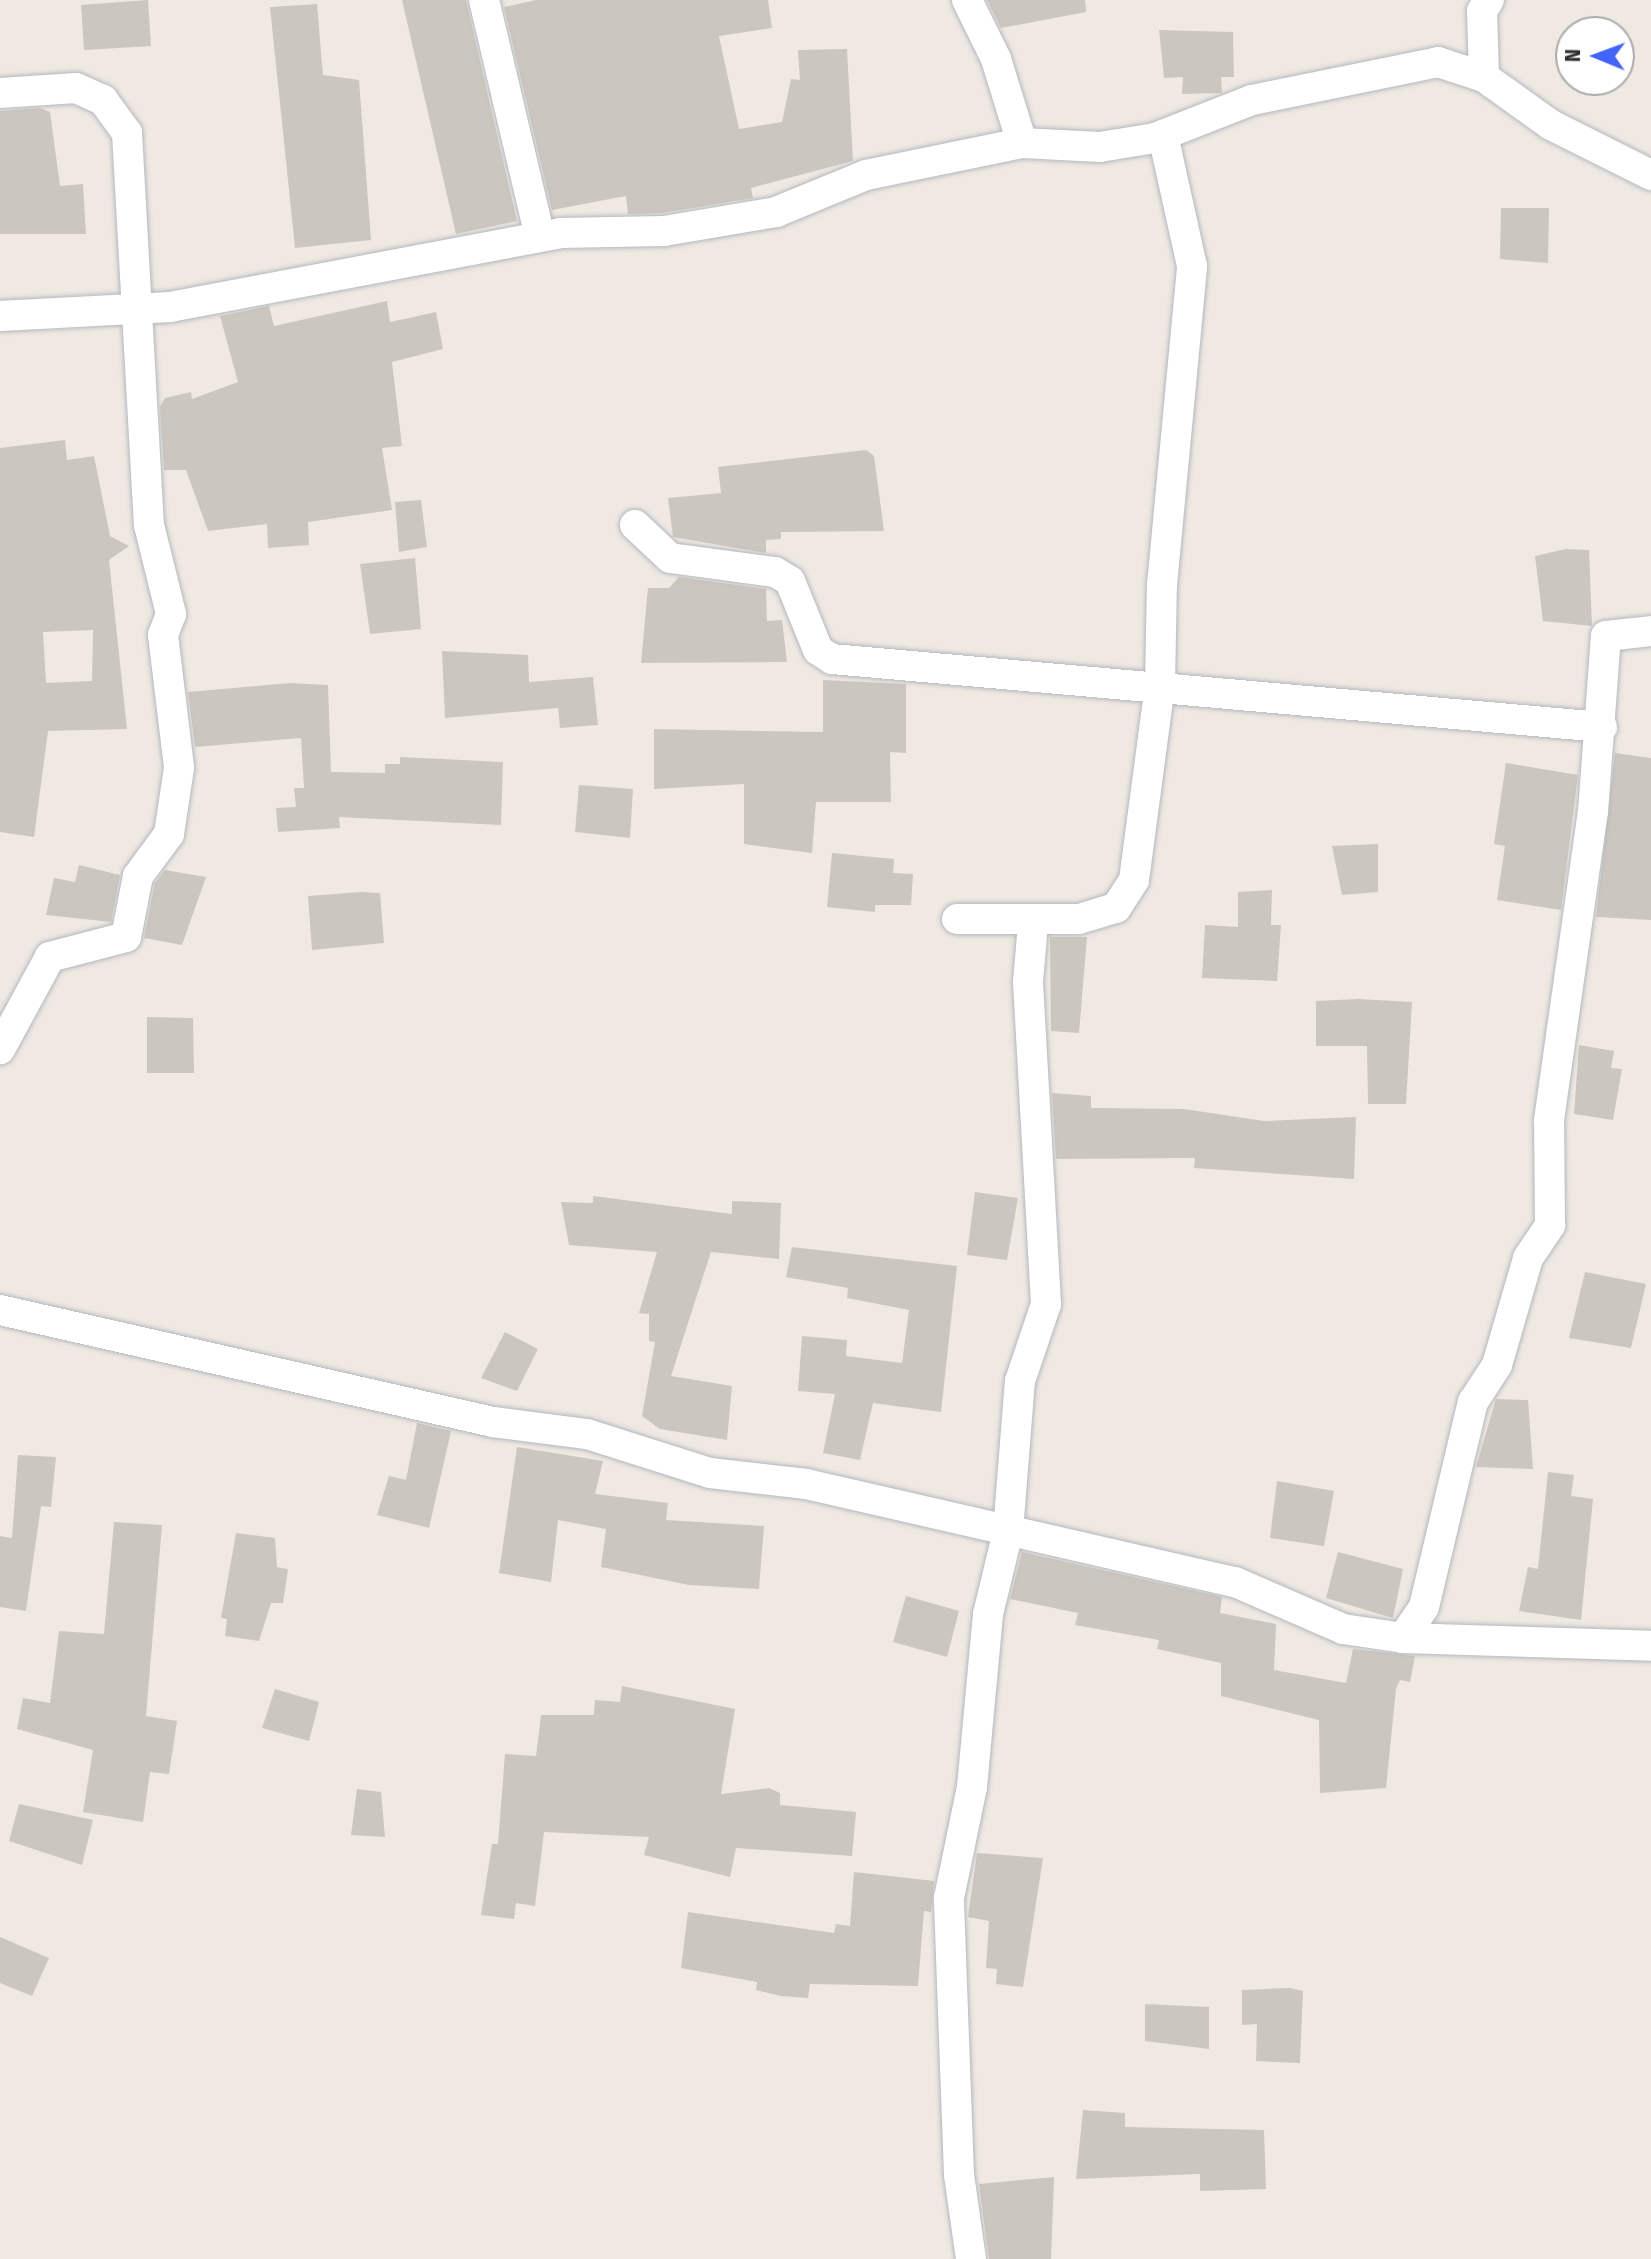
<!DOCTYPE html>
<style>
body{margin:0}
#map{position:relative;width:1651px;height:2259px;overflow:hidden;background:#efe9e1;font-family:"Fira Sans Condensed",sans-serif}
div>[style]{position:absolute}
[style*='--x']{left:calc(var(--x)*1px);top:calc(var(--y)*1px);width:calc(var(--w)*1px);rotate:calc(var(--a)*1deg)}
.building>*{inset:0;background:#cbc7bf}
.roads{filter:drop-shadow(0 0 2px #b4b7c1) drop-shadow(0 0 2px #b4b7c1)}
.minor>*{height:30px;margin:-15px;padding:0 15px;transform-origin:15px;border-radius:15px;background:#fff}
span{translate:-50% -50%;white-space:nowrap;text-align:center;line-height:1.15;-webkit-text-stroke:6px #fff;paint-order:stroke}
.north{position:absolute;left:1555px;top:16px;width:80px;height:80px;box-sizing:border-box;background:#fff;border:2px solid #ababab;border-radius:50%;rotate:271deg;font-size:22px;font-weight:700;line-height:32px;text-align:center;color:#2e2e2e}
.north::after{content:'';display:block;margin:auto;width:28px;height:36px;background:#4264fb;clip-path:polygon(50% 0,100% 100%,50% 72%,0 100%)}
</style>
<div id="map">
<div class="building">
<i style="clip-path:polygon(148px 0,151px 46px,84px 50px,81px 5px)"></i>
<i style="clip-path:polygon(402px 0,466px 0,517px 221px,456px 234px)"></i>
<i style="clip-path:polygon(536px 0,768px 0,772px 28px,719px 36px,739px 129px,782px 122px,791px 79px,800px 80px,798px 50px,847px 49px,853px 161px,751px 188px,753px 198px,662px 213px,628px 214px,626px 196px,552px 210px,504px 7px)"></i>
<i style="clip-path:polygon(987px 0,1085px 0,1086px 12px,1001px 28px)"></i>
<i style="clip-path:polygon(317px 4px,323px 75px,359px 80px,371px 240px,295px 248px,270px 7px)"></i>
<i style="clip-path:polygon(1159px 30px,1233px 32px,1234px 77px,1221px 77px,1222px 93px,1182px 94px,1183px 77px,1164px 78px)"></i>
<i style="clip-path:polygon(40px 108px,50px 112px,60px 186px,83px 184px,86px 234px,0 234px,0 111px)"></i>
<i style="clip-path:polygon(1501px 208px,1549px 208px,1548px 263px,1500px 259px)"></i>
<i style="clip-path:polygon(387px 301px,390px 322px,436px 312px,443px 349px,392px 362px,402px 446px,382px 448px,392px 510px,308px 522px,309px 545px,268px 548px,267px 524px,208px 531px,186px 470px,164px 470px,160px 407px,165px 398px,191px 392px,192px 399px,238px 382px,220px 316px,269px 306px,274px 326px)"></i>
<i style="clip-path:polygon(evenodd,65px 440px,67px 460px,94px 456px,110px 536px,129px 546px,109px 560px,127px 729px,48px 731px,34px 837px,0 832px,0 448px,65px 440px,93px 630px,92px 681px,46px 683px,43px 632px,93px 630px)"></i>
<i style="clip-path:polygon(866px 450px,874px 456px,884px 531px,781px 532px,781px 539px,766px 540px,766px 553px,673px 537px,668px 498px,721px 493px,718px 467px)"></i>
<i style="clip-path:polygon(421px 500px,427px 547px,399px 552px,395px 502px)"></i>
<i style="clip-path:polygon(1566px 549px,1589px 550px,1592px 626px,1543px 621px,1535px 556px)"></i>
<i style="clip-path:polygon(415px 558px,421px 629px,370px 634px,360px 564px)"></i>
<i style="clip-path:polygon(679px 577px,766px 589px,767px 621px,782px 620px,787px 662px,641px 663px,648px 588px,669px 588px)"></i>
<i style="clip-path:polygon(442px 651px,528px 655px,529px 682px,593px 677px,598px 725px,560px 728px,558px 708px,445px 718px)"></i>
<i style="clip-path:polygon(823px 680px,906px 684px,906px 753px,890px 752px,891px 802px,816px 802px,812px 853px,744px 844px,744px 784px,654px 789px,654px 729px,823px 732px)"></i>
<i style="clip-path:polygon(290px 683px,328px 685px,331px 772px,385px 773px,385px 764px,400px 764px,400px 757px,503px 762px,501px 825px,339px 817px,340px 828px,278px 832px,276px 808px,296px 807px,294px 788px,304px 788px,301px 738px,195px 747px,188px 692px)"></i>
<i style="clip-path:polygon(1615px 753px,1651px 758px,1651px 920px,1596px 917px)"></i>
<i style="clip-path:polygon(1506px 763px,1578px 775px,1561px 910px,1497px 900px,1505px 846px,1494px 844px)"></i>
<i style="clip-path:polygon(579px 785px,633px 789px,630px 838px,575px 832px)"></i>
<i style="clip-path:polygon(1378px 844px,1378px 892px,1342px 895px,1332px 846px)"></i>
<i style="clip-path:polygon(832px 853px,894px 859px,893px 873px,913px 874px,911px 905px,875px 905px,875px 912px,827px 907px)"></i>
<i style="clip-path:polygon(79px 865px,120px 875px,111px 922px,46px 915px,54px 878px,75px 882px)"></i>
<i style="clip-path:polygon(165px 870px,206px 877px,182px 945px,144px 938px,155px 883px)"></i>
<i style="clip-path:polygon(1272px 890px,1271px 925px,1281px 925px,1277px 981px,1202px 978px,1205px 925px,1238px 927px,1238px 892px)"></i>
<i style="clip-path:polygon(361px 892px,380px 893px,384px 943px,312px 950px,308px 896px)"></i>
<i style="clip-path:polygon(1050px 937px,1087px 937px,1079px 1033px,1051px 1031px)"></i>
<i style="clip-path:polygon(1359px 999px,1412px 1002px,1406px 1104px,1368px 1104px,1367px 1046px,1316px 1046px,1316px 1001px)"></i>
<i style="clip-path:polygon(147px 1017px,193px 1018px,194px 1073px,147px 1073px)"></i>
<i style="clip-path:polygon(1579px 1045px,1614px 1051px,1611px 1068px,1622px 1069px,1613px 1120px,1574px 1114px)"></i>
<i style="clip-path:polygon(1052px 1093px,1091px 1096px,1091px 1108px,1184px 1109px,1264px 1121px,1356px 1117px,1354px 1179px,1194px 1168px,1195px 1158px,1056px 1159px)"></i>
<i style="clip-path:polygon(975px 1192px,1018px 1198px,1007px 1260px,967px 1255px)"></i>
<i style="clip-path:polygon(593px 1196px,732px 1214px,732px 1201px,781px 1203px,779px 1259px,711px 1252px,671px 1376px,732px 1386px,727px 1440px,660px 1429px,642px 1416px,655px 1342px,649px 1341px,649px 1314px,639px 1313px,657px 1252px,569px 1245px,561px 1202px,593px 1203px)"></i>
<i style="clip-path:polygon(792px 1247px,957px 1266px,941px 1412px,873px 1403px,860px 1460px,823px 1453px,835px 1394px,798px 1391px,802px 1336px,847px 1340px,846px 1356px,902px 1363px,909px 1310px,847px 1298px,848px 1288px,786px 1277px)"></i>
<i style="clip-path:polygon(1585px 1272px,1646px 1284px,1631px 1348px,1569px 1338px)"></i>
<i style="clip-path:polygon(505px 1332px,538px 1349px,517px 1391px,481px 1378px)"></i>
<i style="clip-path:polygon(1496px 1399px,1528px 1400px,1533px 1469px,1476px 1467px)"></i>
<i style="clip-path:polygon(417px 1423px,451px 1431px,429px 1528px,377px 1515px,389px 1476px,406px 1480px)"></i>
<i style="clip-path:polygon(517px 1447px,603px 1461px,595px 1494px,668px 1503px,666px 1520px,764px 1526px,759px 1589px,689px 1585px,601px 1567px,606px 1529px,558px 1520px,551px 1582px,499px 1573px)"></i>
<i style="clip-path:polygon(18px 1455px,56px 1457px,51px 1507px,41px 1506px,26px 1611px,0 1607px,0 1536px,12px 1538px)"></i>
<i style="clip-path:polygon(1548px 1472px,1574px 1475px,1571px 1496px,1593px 1499px,1581px 1620px,1519px 1611px,1528px 1567px,1538px 1569px)"></i>
<i style="clip-path:polygon(1277px 1481px,1334px 1491px,1324px 1546px,1270px 1538px)"></i>
<i style="clip-path:polygon(114px 1522px,162px 1525px,146px 1716px,177px 1721px,169px 1774px,150px 1772px,143px 1822px,83px 1812px,93px 1750px,17px 1729px,23px 1698px,50px 1703px,59px 1631px,104px 1634px)"></i>
<i style="clip-path:polygon(236px 1533px,275px 1538px,277px 1567px,288px 1569px,283px 1603px,271px 1603px,259px 1641px,225px 1636px,227px 1619px,221px 1618px)"></i>
<i style="clip-path:polygon(1022px 1552px,1222px 1597px,1220px 1613px,1276px 1624px,1274px 1670px,1346px 1683px,1353px 1649px,1415px 1656px,1410px 1682px,1400px 1680px,1396px 1689px,1386px 1788px,1320px 1793px,1319px 1720px,1221px 1696px,1221px 1663px,1157px 1649px,1159px 1640px,1075px 1625px,1078px 1613px,1010px 1599px)"></i>
<i style="clip-path:polygon(1338px 1552px,1403px 1569px,1393px 1618px,1326px 1598px)"></i>
<i style="clip-path:polygon(906px 1596px,959px 1611px,947px 1657px,893px 1642px)"></i>
<i style="clip-path:polygon(622px 1686px,735px 1709px,721px 1794px,769px 1788px,780px 1793px,780px 1805px,856px 1812px,852px 1856px,736px 1848px,730px 1877px,644px 1855px,649px 1837px,544px 1832px,535px 1906px,516px 1903px,514px 1919px,481px 1915px,492px 1844px,498px 1844px,505px 1754px,536px 1756px,541px 1715px,594px 1715px,595px 1700px,620px 1702px)"></i>
<i style="clip-path:polygon(275px 1689px,319px 1702px,309px 1741px,262px 1728px)"></i>
<i style="clip-path:polygon(357px 1789px,381px 1792px,385px 1837px,351px 1835px)"></i>
<i style="clip-path:polygon(19px 1804px,93px 1820px,82px 1865px,9px 1841px)"></i>
<i style="clip-path:polygon(977px 1853px,1043px 1858px,1023px 1987px,996px 1984px,997px 1969px,986px 1968px,989px 1921px,968px 1917px)"></i>
<i style="clip-path:polygon(854px 1872px,934px 1881px,931px 1912px,924px 1911px,918px 1986px,810px 1984px,808px 1998px,781px 1996px,756px 1990px,757px 1982px,681px 1968px,688px 1912px,834px 1933px,836px 1924px,850px 1926px)"></i>
<i style="clip-path:polygon(0 1937px,49px 1958px,32px 1996px,0 1983px)"></i>
<i style="clip-path:polygon(1290px 1988px,1303px 1991px,1300px 2063px,1256px 2061px,1257px 2024px,1242px 2025px,1242px 1990px)"></i>
<i style="clip-path:polygon(1145px 2004px,1209px 2007px,1209px 2049px,1145px 2041px)"></i>
<i style="clip-path:polygon(1083px 2110px,1125px 2113px,1125px 2127px,1264px 2130px,1266px 2189px,1200px 2191px,1200px 2174px,1076px 2179px)"></i>
<i style="clip-path:polygon(1054px 2177px,1051px 2259px,989px 2259px,979px 2184px)"></i>
</div>
<div class="roads">
<div class="minor">
<i style="--x:484;--y:0;--w:243;--a:76.7"></i>
<i style="--x:967;--y:0;--w:66;--a:63.8"></i>
<i style="--x:996;--y:59;--w:88;--a:72.8"></i>
<i style="--x:1484;--y:77;--w:66;--a:-91.7"></i>
<i style="--x:1482;--y:11;--w:13;--a:-58"></i>
<i style="--x:0;--y:93;--w:76;--a:-3.8"></i>
<i style="--x:76;--y:88;--w:30;--a:24"></i>
<i style="--x:103;--y:100;--w:41;--a:54"></i>
<i style="--x:127;--y:133;--w:393;--a:86.8"></i>
<i style="--x:149;--y:525;--w:92;--a:76.1"></i>
<i style="--x:171;--y:614;--w:22;--a:111"></i>
<i style="--x:163;--y:635;--w:134;--a:83.1"></i>
<i style="--x:179;--y:768;--w:67;--a:98.6"></i>
<i style="--x:169;--y:834;--w:52;--a:126.4"></i>
<i style="--x:138;--y:876;--w:62;--a:101.1"></i>
<i style="--x:126;--y:937;--w:79;--a:165.3"></i>
<i style="--x:50;--y:957;--w:105;--a:118.5"></i>
<i style="--x:0;--y:316;--w:170;--a:-3"></i>
<i style="--x:170;--y:307;--w:397;--a:-10.7"></i>
<i style="--x:560;--y:233;--w:104;--a:-1.1"></i>
<i style="--x:664;--y:231;--w:114;--a:-9.6"></i>
<i style="--x:776;--y:212;--w:97;--a:-22.3"></i>
<i style="--x:866;--y:175;--w:159;--a:-11.6"></i>
<i style="--x:1022;--y:143;--w:78;--a:2.9"></i>
<i style="--x:1100;--y:147;--w:56;--a:-9.3"></i>
<i style="--x:1155;--y:138;--w:104;--a:-21.4"></i>
<i style="--x:1252;--y:100;--w:190;--a:-11.5"></i>
<i style="--x:1438;--y:62;--w:48;--a:18.1"></i>
<i style="--x:1484;--y:77;--w:82;--a:35.6"></i>
<i style="--x:1551;--y:125;--w:112;--a:26.6"></i>
<i style="--x:635;--y:525;--w:48;--a:43.3"></i>
<i style="--x:670;--y:558;--w:106;--a:7.6"></i>
<i style="--x:775;--y:572;--w:17;--a:31"></i>
<i style="--x:790;--y:581;--w:74;--a:67.9"></i>
<i style="--x:818;--y:650;--w:17;--a:33"></i>
<i style="--x:832;--y:659;--w:773;--a:5.05"></i>
<i style="--x:957;--y:919;--w:122;--a:0"></i>
<i style="--x:1079;--y:919;--w:39;--a:-17"></i>
<i style="--x:1116;--y:908;--w:33;--a:-57"></i>
<i style="--x:1134;--y:880;--w:197;--a:-82.4"></i>
<i style="--x:1160;--y:685;--w:100;--a:-88.9"></i>
<i style="--x:1162;--y:585;--w:320;--a:-84.6"></i>
<i style="--x:1192;--y:266;--w:134;--a:-102.5"></i>
<i style="--x:0;--y:1310;--w:506;--a:12.8"></i>
<i style="--x:493;--y:1422;--w:95;--a:7.3"></i>
<i style="--x:587;--y:1434;--w:129;--a:17.6"></i>
<i style="--x:710;--y:1473;--w:97;--a:6.5"></i>
<i style="--x:806;--y:1484;--w:440;--a:12.9"></i>
<i style="--x:1235;--y:1582;--w:118;--a:23.5"></i>
<i style="--x:1343;--y:1629;--w:61;--a:8.5"></i>
<i style="--x:1403;--y:1638;--w:248;--a:1.8"></i>
<i style="--x:1403;--y:1638;--w:37;--a:-56"></i>
<i style="--x:1424;--y:1607;--w:211;--a:-76.6"></i>
<i style="--x:1473;--y:1402;--w:44;--a:-57"></i>
<i style="--x:1497;--y:1365;--w:111;--a:-73.8"></i>
<i style="--x:1528;--y:1258;--w:40;--a:-56"></i>
<i style="--x:1550;--y:1225;--w:105;--a:-90.5"></i>
<i style="--x:1549;--y:1120;--w:311;--a:-81.9"></i>
<i style="--x:1593;--y:812;--w:176;--a:-85.8"></i>
<i style="--x:1606;--y:636;--w:45;--a:-6.3"></i>
<i style="--x:971;--y:2259;--w:85;--a:-98.1"></i>
<i style="--x:959;--y:2175;--w:277;--a:-92.1"></i>
<i style="--x:949;--y:1898;--w:113;--a:-78.3"></i>
<i style="--x:972;--y:1787;--w:174;--a:-84.7"></i>
<i style="--x:988;--y:1614;--w:84;--a:-76.3"></i>
<i style="--x:1008;--y:1532;--w:151;--a:-85.5"></i>
<i style="--x:1020;--y:1381;--w:81;--a:-71.3"></i>
<i style="--x:1046;--y:1304;--w:323;--a:-93.2"></i>
<i style="--x:1028;--y:982;--w:58;--a:-85.1"></i>
</div>
</div>
<div class="north">N</div>
</div>
